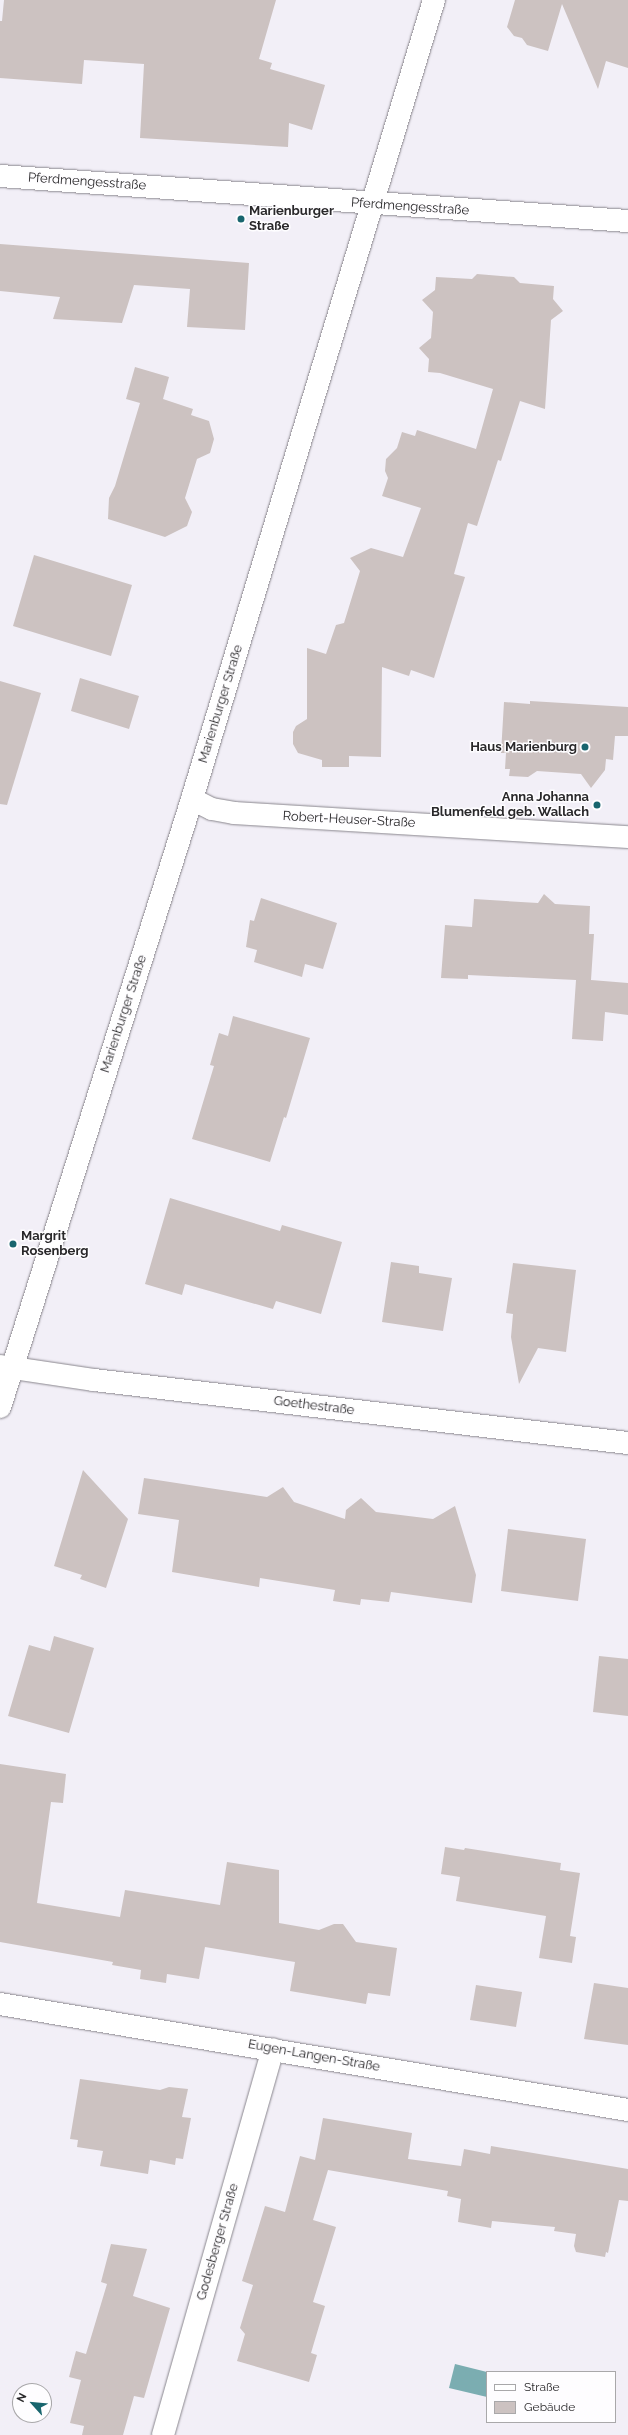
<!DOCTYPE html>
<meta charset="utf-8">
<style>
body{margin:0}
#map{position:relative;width:628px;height:2435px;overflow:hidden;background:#f2eff7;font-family:Raleway,sans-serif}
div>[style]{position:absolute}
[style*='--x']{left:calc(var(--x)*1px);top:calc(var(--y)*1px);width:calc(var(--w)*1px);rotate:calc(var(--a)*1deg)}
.water>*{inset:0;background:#7badb1}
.building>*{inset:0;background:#ccc2c1}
.roads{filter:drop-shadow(0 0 1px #89868d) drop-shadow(0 0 1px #89868d)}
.street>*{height:22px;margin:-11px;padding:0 11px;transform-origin:11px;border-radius:11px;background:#fff}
.dots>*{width:11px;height:11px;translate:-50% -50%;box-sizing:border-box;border:2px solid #fefdff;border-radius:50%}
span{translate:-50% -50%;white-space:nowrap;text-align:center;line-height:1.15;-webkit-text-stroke:3px #fefdff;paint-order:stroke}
.street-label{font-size:13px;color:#29282a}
.poi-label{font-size:13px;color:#29282a;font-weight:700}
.left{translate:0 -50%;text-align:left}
.right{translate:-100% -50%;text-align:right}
.legend{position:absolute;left:486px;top:2371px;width:130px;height:52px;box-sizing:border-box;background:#fefdff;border:1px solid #a9a8aa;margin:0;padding:5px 7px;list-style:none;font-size:12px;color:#29282a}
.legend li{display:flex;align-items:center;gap:8px;height:20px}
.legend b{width:20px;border:1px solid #a9a8aa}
.north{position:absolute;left:12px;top:2383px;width:40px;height:40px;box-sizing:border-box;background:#fefdff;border:1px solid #a9a8aa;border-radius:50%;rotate:297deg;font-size:11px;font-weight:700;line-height:16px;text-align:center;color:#29282a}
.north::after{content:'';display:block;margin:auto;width:14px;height:18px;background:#18656e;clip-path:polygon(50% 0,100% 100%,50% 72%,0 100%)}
</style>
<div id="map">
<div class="water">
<i style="clip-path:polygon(455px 2364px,487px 2372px,487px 2397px,449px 2388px)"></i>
</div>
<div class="building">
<i style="clip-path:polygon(4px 0,276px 0,259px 59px,272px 63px,270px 69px,325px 85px,312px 130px,289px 123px,288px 147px,140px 138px,144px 64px,84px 60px,82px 84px,0 78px,0 21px,2px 21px)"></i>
<i style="clip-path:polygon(515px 0,628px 0,628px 68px,606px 61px,598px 89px,562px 4px,548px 51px,527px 45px,522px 38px,514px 36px,507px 27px)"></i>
<i style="clip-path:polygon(0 244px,249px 263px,245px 330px,187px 327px,190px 289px,134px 285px,122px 323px,53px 319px,60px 297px,0 291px)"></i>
<i style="clip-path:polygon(477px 274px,514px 277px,520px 283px,554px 286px,553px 299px,563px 311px,551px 320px,545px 409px,520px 401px,501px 461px,498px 460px,477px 526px,468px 523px,454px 574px,465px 577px,434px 678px,411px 670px,409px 676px,382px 667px,381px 757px,349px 756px,349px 767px,322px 767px,322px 760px,298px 753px,293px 744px,293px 732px,296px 726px,307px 719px,307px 648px,326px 654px,336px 625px,344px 623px,360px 571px,350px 558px,371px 548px,403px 557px,421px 508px,382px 496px,388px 478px,385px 471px,386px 459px,397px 448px,402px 432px,415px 436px,417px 430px,476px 449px,493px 389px,440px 373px,428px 372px,429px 359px,419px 348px,431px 338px,433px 312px,422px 300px,435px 290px,436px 277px,472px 279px)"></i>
<i style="clip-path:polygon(135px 367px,169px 377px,163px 399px,193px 409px,191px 415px,209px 421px,214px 439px,210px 453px,197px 459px,185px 498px,192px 512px,187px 526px,165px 537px,108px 519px,109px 498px,115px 486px,140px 403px,126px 399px)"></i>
<i style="clip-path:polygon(34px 555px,132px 585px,111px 656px,13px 626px)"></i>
<i style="clip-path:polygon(80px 678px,139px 696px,129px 729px,71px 711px)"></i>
<i style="clip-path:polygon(0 681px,41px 693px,7px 805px,0 804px)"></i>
<i style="clip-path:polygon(530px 701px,628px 707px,628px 736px,615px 736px,613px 760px,606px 759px,605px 770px,591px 788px,581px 774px,537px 771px,528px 777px,509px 776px,510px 769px,505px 769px,506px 753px,501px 753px,504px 702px,530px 704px)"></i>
<i style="clip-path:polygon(544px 894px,555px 904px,590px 906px,589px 934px,594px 934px,591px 980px,628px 983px,628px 1015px,605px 1012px,603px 1041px,572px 1039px,576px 980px,468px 975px,468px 979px,441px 978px,445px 925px,472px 927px,474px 899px,538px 903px)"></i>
<i style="clip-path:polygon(261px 898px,337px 923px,323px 969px,305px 964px,302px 977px,254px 962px,257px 950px,246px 947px,250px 920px,254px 921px)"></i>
<i style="clip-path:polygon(233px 1016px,310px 1038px,286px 1118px,284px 1117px,270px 1162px,192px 1139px,214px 1066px,210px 1065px,219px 1033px,228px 1036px)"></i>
<i style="clip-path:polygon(170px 1198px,280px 1231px,282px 1225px,342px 1242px,321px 1314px,276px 1301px,273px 1309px,185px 1284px,182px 1295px,145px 1284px)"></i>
<i style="clip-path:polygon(391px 1262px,419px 1266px,419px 1273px,452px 1278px,443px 1331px,382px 1322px)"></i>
<i style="clip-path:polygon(513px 1263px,576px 1270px,566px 1352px,538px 1348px,519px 1384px,511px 1337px,513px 1314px,506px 1313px)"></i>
<i style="clip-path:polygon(83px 1470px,128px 1519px,106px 1588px,80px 1579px,82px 1575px,54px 1566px)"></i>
<i style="clip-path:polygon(144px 1478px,267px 1497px,283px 1487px,294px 1502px,345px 1519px,346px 1510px,361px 1498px,376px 1512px,433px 1519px,455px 1506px,476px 1575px,472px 1603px,391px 1592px,389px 1602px,361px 1599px,360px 1605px,333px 1601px,335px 1590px,260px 1578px,259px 1587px,172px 1572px,179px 1520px,138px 1514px)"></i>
<i style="clip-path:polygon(508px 1529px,586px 1539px,578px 1601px,501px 1591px)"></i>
<i style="clip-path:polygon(54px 1636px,94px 1648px,69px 1733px,8px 1716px,29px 1645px,50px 1651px)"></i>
<i style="clip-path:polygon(599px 1656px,628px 1659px,628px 1716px,593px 1712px)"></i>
<i style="clip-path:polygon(0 1764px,66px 1774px,63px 1803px,51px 1802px,37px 1903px,120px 1917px,125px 1890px,220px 1905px,227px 1862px,279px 1870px,279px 1923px,319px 1930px,334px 1924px,343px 1924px,356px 1942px,397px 1948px,390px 1996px,368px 1993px,366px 2004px,290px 1991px,295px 1962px,205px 1947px,199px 1979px,167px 1974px,166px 1983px,140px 1979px,141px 1970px,112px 1965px,113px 1962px,0 1942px)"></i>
<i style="clip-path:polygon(445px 1847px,464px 1850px,465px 1848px,561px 1863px,560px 1870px,580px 1873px,570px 1936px,576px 1937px,572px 1963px,539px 1958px,546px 1916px,456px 1901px,460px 1877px,441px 1874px)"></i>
<i style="clip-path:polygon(594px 1983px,628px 1988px,628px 2045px,584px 2039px)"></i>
<i style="clip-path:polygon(476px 1985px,522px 1992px,516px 2027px,470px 2020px)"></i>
<i style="clip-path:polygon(80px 2079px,160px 2090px,169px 2087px,188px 2089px,182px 2117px,191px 2118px,183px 2159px,176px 2158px,175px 2165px,150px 2160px,148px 2174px,100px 2166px,103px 2151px,77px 2147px,78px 2140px,70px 2139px)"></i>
<i style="clip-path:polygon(323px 2118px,412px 2133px,408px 2159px,461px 2166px,464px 2149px,490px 2154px,491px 2146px,628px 2169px,628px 2201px,619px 2200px,608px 2253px,606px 2252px,605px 2257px,576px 2252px,574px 2246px,576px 2234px,554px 2231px,555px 2227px,492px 2221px,491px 2228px,458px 2222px,461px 2199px,447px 2196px,448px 2191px,328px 2170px,313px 2220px,336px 2227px,313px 2302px,325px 2306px,311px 2353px,317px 2355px,309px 2382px,237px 2361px,245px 2334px,240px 2328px,253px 2285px,242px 2281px,265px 2206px,285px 2212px,300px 2156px,315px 2160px)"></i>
<i style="clip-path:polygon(111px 2244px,147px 2249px,133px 2296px,170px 2308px,144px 2398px,134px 2396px,123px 2435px,82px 2435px,84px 2426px,70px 2423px,81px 2380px,69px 2377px,76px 2351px,86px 2354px,107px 2284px,101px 2282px)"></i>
</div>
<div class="roads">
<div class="street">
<i style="--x:0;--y:176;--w:630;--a:4.1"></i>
<i style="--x:192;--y:799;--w:22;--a:27"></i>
<i style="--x:212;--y:809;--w:22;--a:10"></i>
<i style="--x:234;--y:813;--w:395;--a:3.5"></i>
<i style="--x:0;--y:1366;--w:95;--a:8.5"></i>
<i style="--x:94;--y:1380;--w:538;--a:6.73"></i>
<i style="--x:0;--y:1407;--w:638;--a:-72.47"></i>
<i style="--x:192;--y:799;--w:835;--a:-73.15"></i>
<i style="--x:0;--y:2004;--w:637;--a:9.58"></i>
<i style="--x:163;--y:2435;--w:401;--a:-74.1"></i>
</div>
</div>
<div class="dots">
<i style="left:241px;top:219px;background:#18656e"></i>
<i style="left:585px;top:747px;background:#18656e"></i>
<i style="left:597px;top:805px;background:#18656e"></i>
<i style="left:13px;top:1244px;background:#18656e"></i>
</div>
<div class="street-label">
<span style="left:87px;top:182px;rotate:4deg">Pferdmengesstraße</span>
<span style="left:410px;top:207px;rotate:4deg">Pferdmengesstraße</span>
<span style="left:221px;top:704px;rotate:-73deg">Marienburger Straße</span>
<span style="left:349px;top:820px;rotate:3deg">Robert-Heuser-Straße</span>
<span style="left:124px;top:1014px;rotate:-72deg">Marienburger Straße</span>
<span style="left:314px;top:1406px;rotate:7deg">Goethestraße</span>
<span style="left:314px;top:2056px;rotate:10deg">Eugen-Langen-Straße</span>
<span style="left:218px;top:2242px;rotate:-74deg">Godesberger Straße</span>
</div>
<div class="poi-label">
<span class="left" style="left:249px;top:219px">Marienburger<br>Straße</span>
<span class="right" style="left:577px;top:747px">Haus Marienburg</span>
<span class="right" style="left:589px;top:805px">Anna Johanna<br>Blumenfeld geb. Wallach</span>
<span class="left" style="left:21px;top:1244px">Margrit<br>Rosenberg</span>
</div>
<ul class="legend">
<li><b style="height:5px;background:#fff"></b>Straße</li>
<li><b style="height:11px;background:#ccc2c1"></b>Gebäude</li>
</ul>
<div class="north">N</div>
</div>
